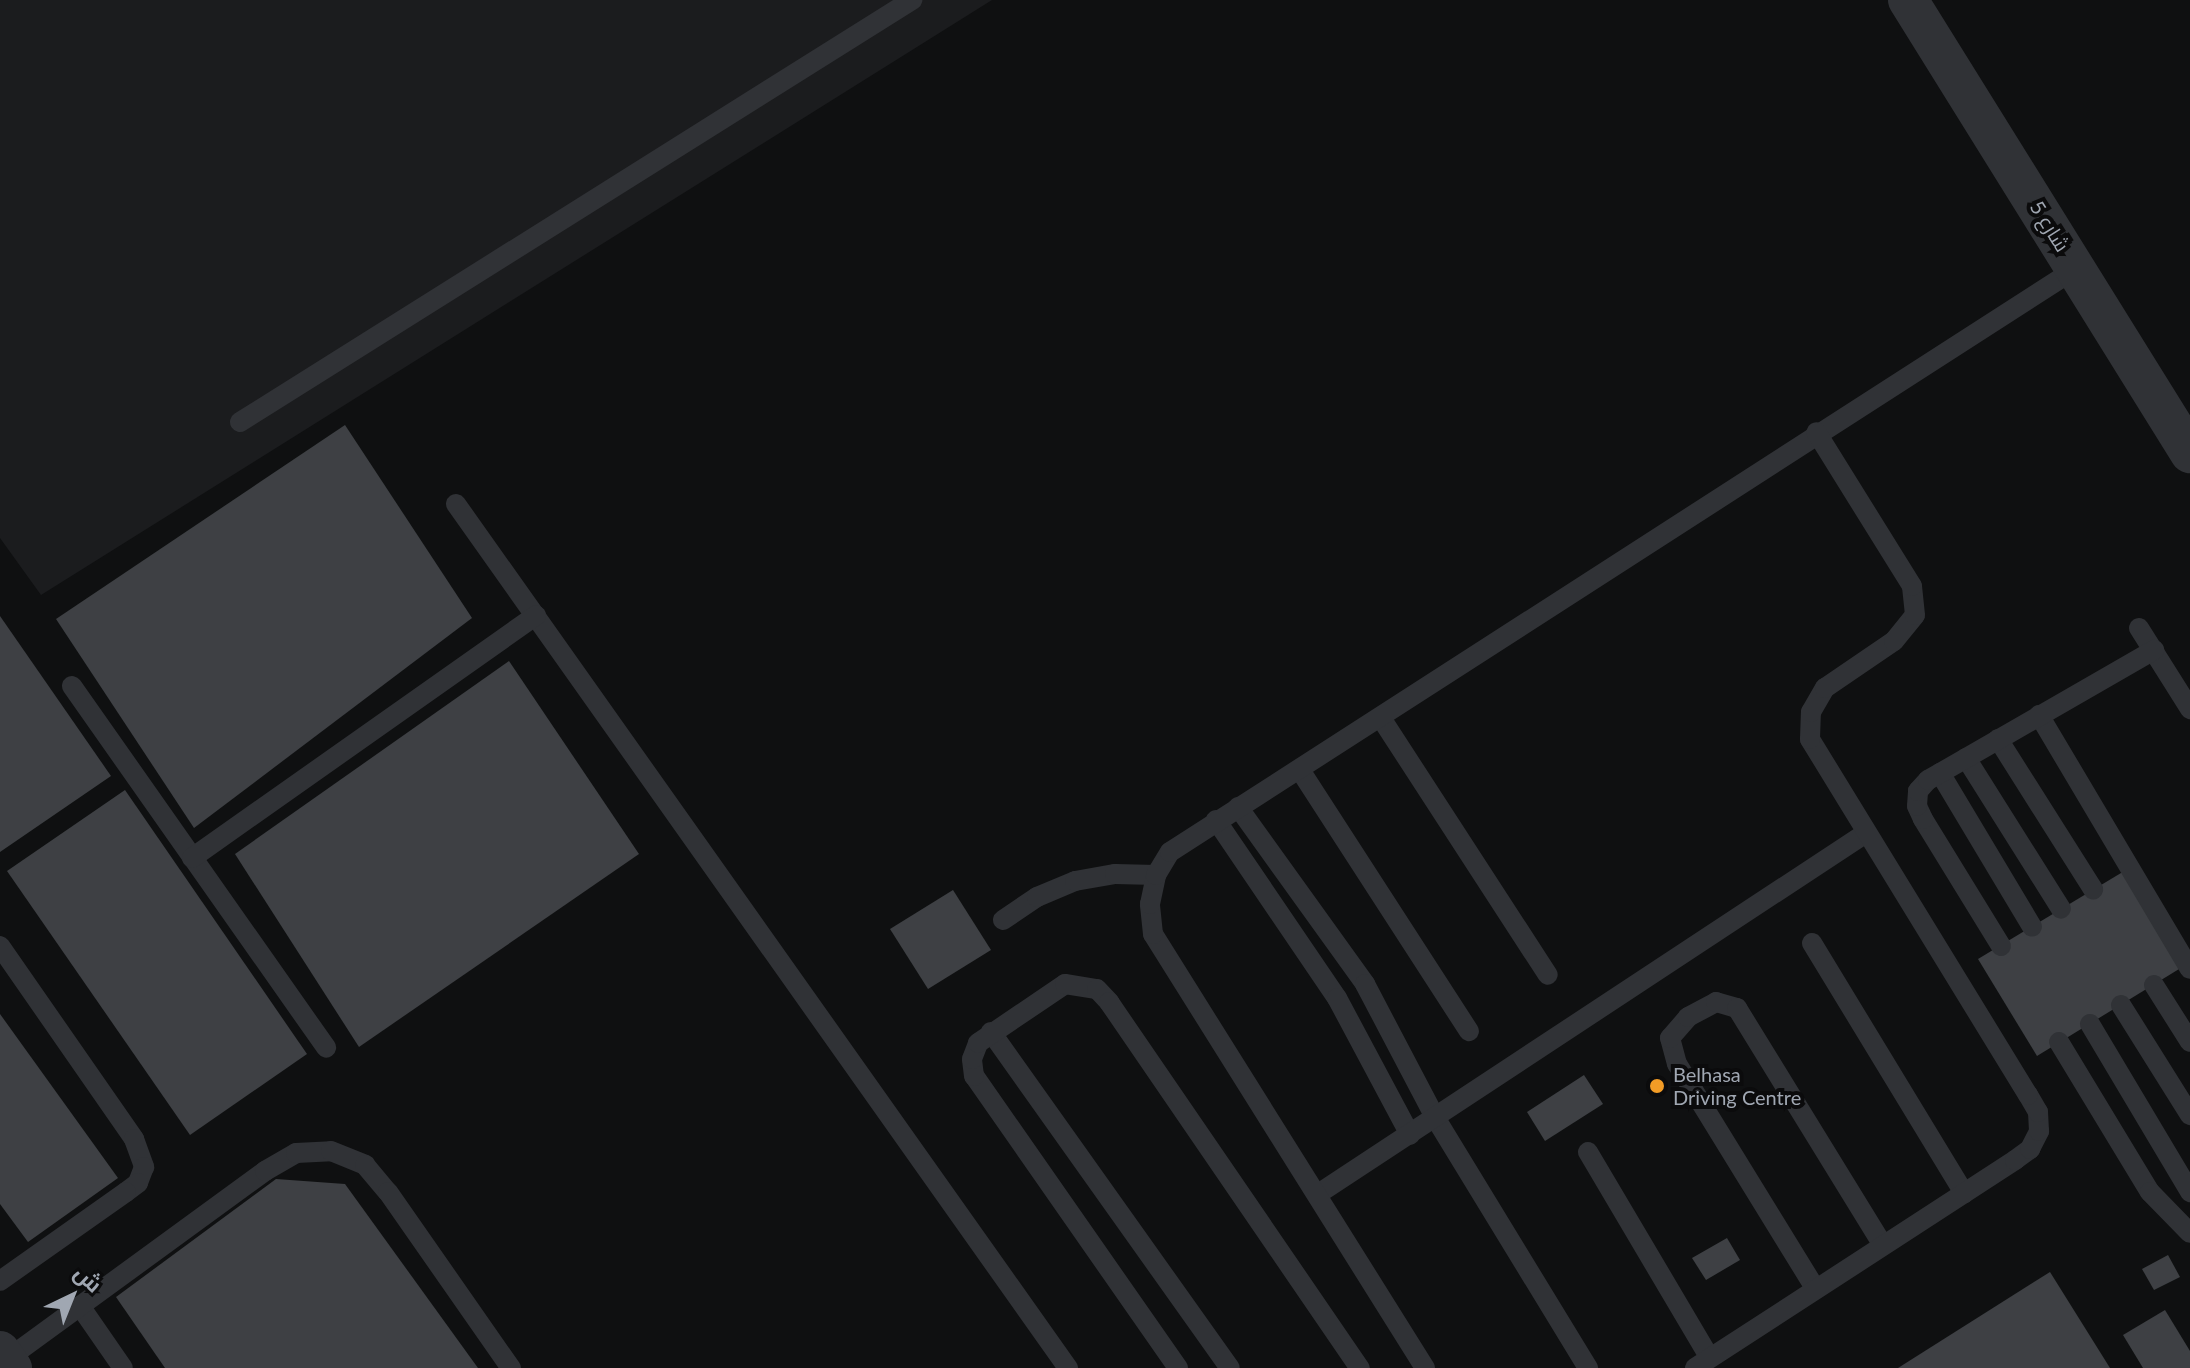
<!DOCTYPE html>
<meta charset="utf-8">
<style>
body{margin:0}
#map{position:relative;width:2190px;height:1368px;overflow:hidden;background:#0f1011;font-family:Lato,Cairo,sans-serif}
div>[style]{position:absolute}
[style*='--x']{left:calc(var(--x)*1px);top:calc(var(--y)*1px);width:calc(var(--w)*1px);rotate:calc(var(--a)*1deg)}
.built>*{inset:0;background:#1b1c1e}
.building>*{inset:0;background:#3e4044}
.lane>*{height:20px;margin:-10px;padding:0 10px;transform-origin:10px;border-radius:10px;background:#303236}
.street>*{height:40px;margin:-20px;padding:0 20px;transform-origin:20px;border-radius:20px;background:#303236}
.dots>*{width:22px;height:22px;translate:-50% -50%;box-sizing:border-box;border:4px solid #0b0b0c;border-radius:50%}
span{translate:-50% -50%;white-space:nowrap;text-align:center;line-height:1.15;-webkit-text-stroke:8px #0b0b0c;paint-order:stroke}
.street-label{font-size:20px;color:#a0a7b2}
.poi-label{font-size:20px;color:#a0a7b2}
.left{translate:0 -50%;text-align:left}
.north{position:absolute;left:32px;top:1256px;width:80px;height:80px;-webkit-text-stroke:6px #0b0b0c;paint-order:stroke;rotate:43deg;font-size:22px;font-weight:700;line-height:32px;text-align:center;color:#a0a7b2}
.north::after{content:'';display:block;margin:auto;width:28px;height:36px;background:#a0a7b2;clip-path:polygon(50% 0,100% 100%,50% 72%,0 100%)}
</style>
<div id="map">
<div class="built">
<i style="clip-path:polygon(0 0,992px 0,41px 595px,0 538px)"></i>
</div>
<div class="building">
<i style="clip-path:polygon(345px 425px,472px 618px,194px 828px,56px 619px)"></i>
<i style="clip-path:polygon(0 616px,111px 776px,0 852px)"></i>
<i style="clip-path:polygon(509px 661px,639px 854px,359px 1047px,235px 854px)"></i>
<i style="clip-path:polygon(125px 790px,307px 1054px,190px 1135px,7px 871px)"></i>
<i style="clip-path:polygon(2126px 870px,2184px 966px,2037px 1056px,1978px 959px)"></i>
<i style="clip-path:polygon(953px 890px,991px 950px,928px 989px,890px 929px)"></i>
<i style="clip-path:polygon(0 1014px,118px 1178px,28px 1242px,0 1204px)"></i>
<i style="clip-path:polygon(1584px 1075px,1603px 1104px,1545px 1141px,1527px 1112px)"></i>
<i style="clip-path:polygon(276px 1179px,345px 1184px,478px 1368px,165px 1368px,116px 1297px)"></i>
<i style="clip-path:polygon(1727px 1238px,1740px 1260px,1706px 1280px,1692px 1258px)"></i>
<i style="clip-path:polygon(2168px 1255px,2180px 1277px,2154px 1290px,2142px 1269px)"></i>
<i style="clip-path:polygon(2050px 1272px,2110px 1368px,1898px 1368px)"></i>
<i style="clip-path:polygon(2165px 1310px,2190px 1351px,2190px 1368px,2143px 1368px,2123px 1335px)"></i>
</div>
<div class="lane">
<i style="--x:240;--y:422;--w:794;--a:-32.13"></i>
<i style="--x:456;--y:504;--w:1059;--a:54.69"></i>
<i style="--x:2139;--y:628;--w:96;--a:57.8"></i>
<i style="--x:72;--y:686;--w:442;--a:54.9"></i>
<i style="--x:2039;--y:715;--w:295;--a:59.3"></i>
<i style="--x:1381;--y:718;--w:306;--a:57"></i>
<i style="--x:1998;--y:739;--w:178;--a:57.7"></i>
<i style="--x:1966;--y:758;--w:178;--a:57.8"></i>
<i style="--x:1300;--y:770;--w:311;--a:57.1"></i>
<i style="--x:1940;--y:773;--w:179;--a:59.1"></i>
<i style="--x:1238;--y:807;--w:218;--a:54.3"></i>
<i style="--x:1365;--y:984;--w:153;--a:62.3"></i>
<i style="--x:1436;--y:1119;--w:292;--a:58.6"></i>
<i style="--x:1216;--y:820;--w:215;--a:55.8"></i>
<i style="--x:1337;--y:998;--w:155;--a:61.9"></i>
<i style="--x:192;--y:858;--w:421;--a:-35.2"></i>
<i style="--x:1003;--y:920;--w:41;--a:-34.1"></i>
<i style="--x:1037;--y:897;--w:41;--a:-22.8"></i>
<i style="--x:1075;--y:881;--w:41;--a:-9.9"></i>
<i style="--x:1115;--y:874;--w:41;--a:1.4"></i>
<i style="--x:1812;--y:943;--w:293;--a:58.7"></i>
<i style="--x:0;--y:946;--w:235;--a:55.2"></i>
<i style="--x:134;--y:1139;--w:30;--a:70"></i>
<i style="--x:144;--y:1167;--w:17;--a:111"></i>
<i style="--x:138;--y:1183;--w:15;--a:143"></i>
<i style="--x:126;--y:1192;--w:154;--a:144.8"></i>
<i style="--x:2001;--y:946;--w:149;--a:-121.6"></i>
<i style="--x:1923;--y:819;--w:14;--a:-115"></i>
<i style="--x:1917;--y:806;--w:15;--a:-86"></i>
<i style="--x:1918;--y:791;--w:15;--a:-48"></i>
<i style="--x:1928;--y:780;--w:261;--a:-29.9"></i>
<i style="--x:2154;--y:985;--w:67;--a:57.7"></i>
<i style="--x:2121;--y:1005;--w:130;--a:57.9"></i>
<i style="--x:2090;--y:1024;--w:196;--a:59.2"></i>
<i style="--x:991;--y:1032;--w:412;--a:54.6"></i>
<i style="--x:2059;--y:1042;--w:175;--a:58.8"></i>
<i style="--x:2150;--y:1192;--w:57;--a:45.7"></i>
<i style="--x:1588;--y:1152;--w:239;--a:59.4"></i>
<i style="--x:1318;--y:1194;--w:656;--a:-33.38"></i>
<i style="--x:1815;--y:1288;--w:263;--a:-121.6"></i>
<i style="--x:1677;--y:1064;--w:27;--a:-105"></i>
<i style="--x:1670;--y:1038;--w:28;--a:-49"></i>
<i style="--x:1688;--y:1017;--w:32;--a:-28"></i>
<i style="--x:1716;--y:1002;--w:22;--a:16"></i>
<i style="--x:1737;--y:1008;--w:278;--a:58.4"></i>
<i style="--x:80;--y:1306;--w:75;--a:55.3"></i>
<i style="--x:6;--y:1360;--w:321;--a:-36.1"></i>
<i style="--x:265;--y:1171;--w:36;--a:-30"></i>
<i style="--x:296;--y:1153;--w:35;--a:-3"></i>
<i style="--x:331;--y:1151;--w:37;--a:22"></i>
<i style="--x:365;--y:1165;--w:35;--a:50"></i>
<i style="--x:388;--y:1192;--w:215;--a:55.1"></i>
<i style="--x:1178;--y:1368;--w:356;--a:-124.9"></i>
<i style="--x:974;--y:1076;--w:17;--a:-97"></i>
<i style="--x:972;--y:1059;--w:17;--a:-69"></i>
<i style="--x:978;--y:1043;--w:105;--a:-34.1"></i>
<i style="--x:1065;--y:984;--w:32;--a:9"></i>
<i style="--x:1097;--y:989;--w:18;--a:47"></i>
<i style="--x:1109;--y:1002;--w:444;--a:55.6"></i>
<i style="--x:1425;--y:1368;--w:512;--a:-122.08"></i>
<i style="--x:1153;--y:934;--w:30;--a:-96"></i>
<i style="--x:1150;--y:904;--w:30;--a:-78"></i>
<i style="--x:1156;--y:875;--w:27;--a:-59"></i>
<i style="--x:1170;--y:852;--w:1079;--a:-32.78"></i>
<i style="--x:1695;--y:1368;--w:382;--a:-33"></i>
<i style="--x:2015;--y:1160;--w:19;--a:-36"></i>
<i style="--x:2030;--y:1149;--w:20;--a:-63"></i>
<i style="--x:2039;--y:1131;--w:19;--a:-93"></i>
<i style="--x:2038;--y:1112;--w:20;--a:-120"></i>
<i style="--x:2028;--y:1095;--w:417;--a:-121.5"></i>
<i style="--x:1810;--y:739;--w:27;--a:-88"></i>
<i style="--x:1811;--y:712;--w:28;--a:-60"></i>
<i style="--x:1825;--y:688;--w:83;--a:-34.3"></i>
<i style="--x:1894;--y:641;--w:33;--a:-51"></i>
<i style="--x:1915;--y:615;--w:29;--a:-96"></i>
<i style="--x:1912;--y:586;--w:181;--a:-121.9"></i>
</div>
<div class="street">
<i style="--x:1908;--y:0;--w:534;--a:58.1"></i>
<i style="--x:0;--y:1351;--w:21;--a:55"></i>
</div>
<div class="dots">
<i style="left:1657px;top:1086px;background:#f29c26"></i>
</div>
<div class="street-label">
<span style="left:2050px;top:226px;rotate:58deg">شارع 5</span>
</div>
<div class="poi-label">
<span class="left" style="left:1673px;top:1086px">Belhasa<br>Driving Centre</span>
</div>
<div class="north">ش</div>
</div>
